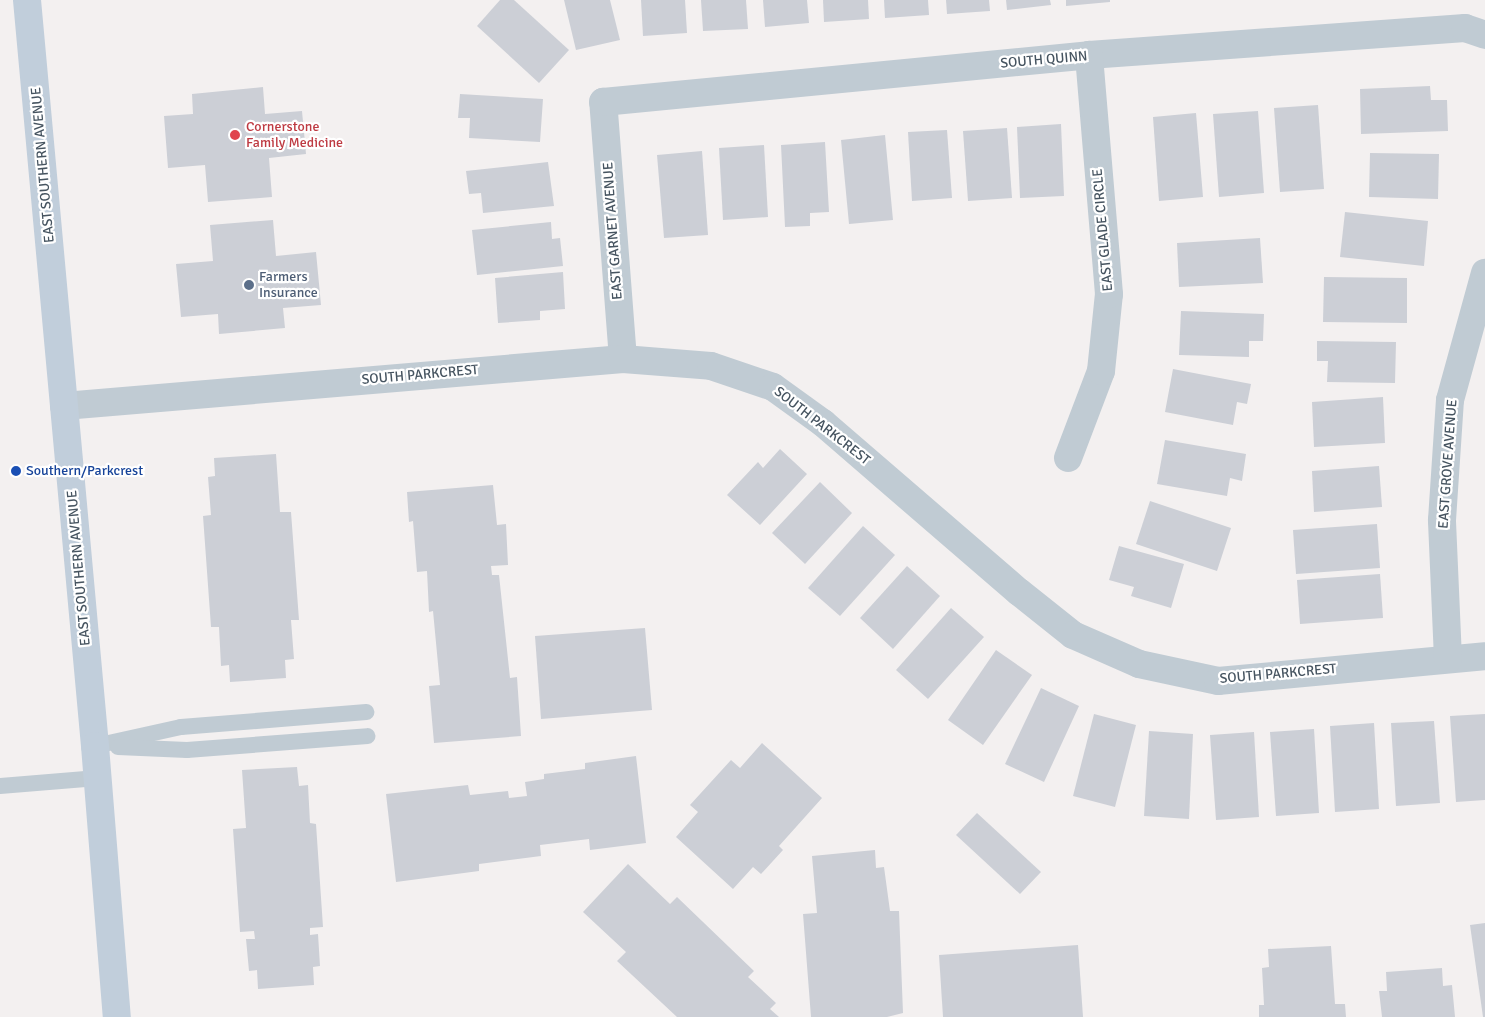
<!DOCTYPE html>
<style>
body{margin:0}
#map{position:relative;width:1485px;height:1017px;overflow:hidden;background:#f3f0f0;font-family:Signika,sans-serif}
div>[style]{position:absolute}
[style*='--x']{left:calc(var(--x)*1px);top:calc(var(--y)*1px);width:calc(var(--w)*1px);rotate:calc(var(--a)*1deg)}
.building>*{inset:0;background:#cccfd6}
.service>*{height:16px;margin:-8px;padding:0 8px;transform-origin:8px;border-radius:8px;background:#c0cbd3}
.minor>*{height:28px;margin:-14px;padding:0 14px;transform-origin:14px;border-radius:14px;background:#c0cbd3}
.secondary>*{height:28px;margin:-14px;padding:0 14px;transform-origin:14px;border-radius:14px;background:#c1cedb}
.dots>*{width:14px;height:14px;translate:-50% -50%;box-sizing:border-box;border:2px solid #fff;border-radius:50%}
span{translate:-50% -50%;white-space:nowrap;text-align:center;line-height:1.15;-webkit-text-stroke:4.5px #fff;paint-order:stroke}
.street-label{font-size:14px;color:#465460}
.health-label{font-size:14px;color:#be3a42}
.left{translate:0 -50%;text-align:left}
.service-label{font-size:14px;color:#4e5e75}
.transit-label{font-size:14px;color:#164399}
</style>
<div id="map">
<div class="building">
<i style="clip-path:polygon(500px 0,514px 0,569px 50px,539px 83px,477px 26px)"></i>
<i style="clip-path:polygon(564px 0,610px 0,620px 40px,576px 50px)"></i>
<i style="clip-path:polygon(641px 0,685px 0,687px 33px,643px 36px)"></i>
<i style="clip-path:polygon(701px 0,746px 0,748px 29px,703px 31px)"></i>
<i style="clip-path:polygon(763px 0,807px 0,809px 23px,765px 27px)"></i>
<i style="clip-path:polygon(823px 0,868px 0,869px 19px,824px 22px)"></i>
<i style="clip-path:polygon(884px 0,928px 0,929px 15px,885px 18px)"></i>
<i style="clip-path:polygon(946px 0,989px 0,990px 11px,947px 14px)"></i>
<i style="clip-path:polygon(1006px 0,1050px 0,1051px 5px,1007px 10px)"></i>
<i style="clip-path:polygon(1066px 0,1110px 0,1110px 2px,1066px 6px)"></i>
<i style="clip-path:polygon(1430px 86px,1431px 100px,1447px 100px,1448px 131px,1361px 134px,1360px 89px)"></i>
<i style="clip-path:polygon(263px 87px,265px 114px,302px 111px,306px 154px,269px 158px,272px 197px,208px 202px,205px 165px,168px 168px,164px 116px,193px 114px,192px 94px)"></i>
<i style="clip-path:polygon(460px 94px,543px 99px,540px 142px,469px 138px,470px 118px,458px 118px)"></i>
<i style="clip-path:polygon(1318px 105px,1324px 189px,1280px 192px,1274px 108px)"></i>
<i style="clip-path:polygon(1258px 111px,1264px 193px,1219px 197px,1213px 114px)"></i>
<i style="clip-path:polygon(1196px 113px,1203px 197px,1159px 201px,1153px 117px)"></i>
<i style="clip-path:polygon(1061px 124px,1064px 196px,1020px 198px,1017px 127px)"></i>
<i style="clip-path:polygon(1007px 128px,1012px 198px,968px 201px,963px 131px)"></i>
<i style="clip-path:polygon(947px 130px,952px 198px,912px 201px,908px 132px)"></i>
<i style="clip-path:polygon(885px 135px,893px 220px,849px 224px,841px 140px)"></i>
<i style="clip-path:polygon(825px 142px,829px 212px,810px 213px,810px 226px,785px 227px,781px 145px)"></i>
<i style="clip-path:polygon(764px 145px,768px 217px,723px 220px,719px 148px)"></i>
<i style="clip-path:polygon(702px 151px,708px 235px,664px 238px,657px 155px)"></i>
<i style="clip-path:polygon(1370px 153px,1439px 154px,1438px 199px,1369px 197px)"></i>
<i style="clip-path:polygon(548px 162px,554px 206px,483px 213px,481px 193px,469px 194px,466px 171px)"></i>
<i style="clip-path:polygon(1345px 212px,1428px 221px,1424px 266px,1340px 257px)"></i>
<i style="clip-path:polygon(273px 220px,276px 256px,316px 252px,321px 305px,283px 308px,285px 328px,219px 334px,218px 314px,181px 317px,176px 264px,213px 261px,210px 225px)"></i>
<i style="clip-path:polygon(551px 222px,552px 239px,560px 238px,563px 266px,477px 275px,472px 230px)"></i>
<i style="clip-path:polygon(1260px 238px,1263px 283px,1179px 287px,1177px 243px)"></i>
<i style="clip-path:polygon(563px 272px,565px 309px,540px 311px,540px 320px,498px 323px,495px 278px)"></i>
<i style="clip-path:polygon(1324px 277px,1407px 278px,1407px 323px,1323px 322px)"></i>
<i style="clip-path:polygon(1181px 311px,1264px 314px,1263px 341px,1249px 341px,1249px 357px,1179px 355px)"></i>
<i style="clip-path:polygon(1317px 341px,1396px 342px,1395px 383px,1327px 382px,1328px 361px,1317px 361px)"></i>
<i style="clip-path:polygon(1173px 369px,1251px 384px,1247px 404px,1237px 402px,1233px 425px,1165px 412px)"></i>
<i style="clip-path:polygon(1383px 397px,1385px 443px,1314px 447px,1312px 402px)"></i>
<i style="clip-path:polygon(1165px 440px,1246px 454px,1242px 481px,1230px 478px,1227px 496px,1157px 484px)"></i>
<i style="clip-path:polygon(780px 449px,807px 474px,760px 525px,727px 495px,758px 462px,763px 468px)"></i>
<i style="clip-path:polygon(276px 454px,280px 512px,291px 512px,299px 620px,291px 620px,294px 659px,285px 660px,286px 678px,230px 682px,229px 665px,221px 666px,219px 627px,211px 627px,203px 516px,211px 515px,208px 477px,215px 476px,214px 458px)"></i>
<i style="clip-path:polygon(1379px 466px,1382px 507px,1314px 512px,1312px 471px)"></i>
<i style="clip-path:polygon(820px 482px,852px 513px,805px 564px,772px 533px)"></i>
<i style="clip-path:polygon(493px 485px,497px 525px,506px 524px,508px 565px,491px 566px,492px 575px,499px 575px,510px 678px,517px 677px,521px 736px,434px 743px,429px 686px,440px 685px,433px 611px,429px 612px,427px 571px,417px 572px,413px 521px,409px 522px,407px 492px)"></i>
<i style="clip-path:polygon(1150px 501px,1231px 528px,1217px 571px,1136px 544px)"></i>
<i style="clip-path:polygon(1377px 524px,1380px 568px,1296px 574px,1293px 530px)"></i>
<i style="clip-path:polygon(863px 526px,895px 555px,840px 616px,808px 588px)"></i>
<i style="clip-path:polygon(1119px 546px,1184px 564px,1171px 608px,1131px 596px,1134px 587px,1109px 580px)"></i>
<i style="clip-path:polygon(907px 566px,940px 596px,893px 649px,860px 618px)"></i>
<i style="clip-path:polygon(1380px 574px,1383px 618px,1300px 624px,1297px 580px)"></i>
<i style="clip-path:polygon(951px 608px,984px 637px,928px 699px,896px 670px)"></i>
<i style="clip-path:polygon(645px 628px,652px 710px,541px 719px,535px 636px)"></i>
<i style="clip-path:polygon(996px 650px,1032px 675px,983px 745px,948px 720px)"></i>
<i style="clip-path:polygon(1041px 688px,1079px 706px,1044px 782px,1005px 764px)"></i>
<i style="clip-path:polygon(1094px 714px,1136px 725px,1115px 807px,1073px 796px)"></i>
<i style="clip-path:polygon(1485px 714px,1485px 800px,1456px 802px,1450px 716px)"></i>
<i style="clip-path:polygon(1434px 721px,1440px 803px,1396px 806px,1391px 723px)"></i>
<i style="clip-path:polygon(1374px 723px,1379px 809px,1335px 812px,1330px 726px)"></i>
<i style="clip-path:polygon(1314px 729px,1319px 813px,1276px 816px,1270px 732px)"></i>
<i style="clip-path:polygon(1149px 731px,1193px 734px,1189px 819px,1144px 816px)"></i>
<i style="clip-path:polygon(1254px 732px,1259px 817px,1216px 820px,1210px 735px)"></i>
<i style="clip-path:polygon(762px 743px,822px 798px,779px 846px,783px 850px,761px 874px,753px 867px,733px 889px,676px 837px,698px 812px,690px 805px,731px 760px,740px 768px)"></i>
<i style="clip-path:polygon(636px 756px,646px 843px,590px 850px,589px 839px,540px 845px,541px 856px,479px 864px,479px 871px,396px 882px,386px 794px,468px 785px,470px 795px,508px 791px,509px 798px,527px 796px,525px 782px,544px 779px,544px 774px,585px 769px,585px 763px)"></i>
<i style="clip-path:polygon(297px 767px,299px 786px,308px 785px,310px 823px,316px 824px,323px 927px,310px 928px,310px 935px,318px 934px,320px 966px,313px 967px,314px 985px,258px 989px,257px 970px,249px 971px,246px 939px,255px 939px,254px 931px,240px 932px,233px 829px,246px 828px,242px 770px)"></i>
<i style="clip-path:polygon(977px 813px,1041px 872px,1020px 894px,956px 835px)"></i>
<i style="clip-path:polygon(875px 850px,876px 868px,884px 867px,890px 911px,899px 911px,903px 1013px,887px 1017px,811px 1017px,803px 914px,817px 913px,812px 856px)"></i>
<i style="clip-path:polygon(628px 864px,670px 904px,677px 897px,754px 971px,748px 977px,776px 1003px,770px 1009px,779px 1017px,677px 1017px,617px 961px,626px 952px,583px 912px)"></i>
<i style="clip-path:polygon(1485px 923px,1485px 1017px,1483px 1017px,1470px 925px)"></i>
<i style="clip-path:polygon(1078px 945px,1083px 1017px,943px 1017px,939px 955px)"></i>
<i style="clip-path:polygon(1331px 946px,1335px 1004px,1345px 1004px,1346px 1017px,1259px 1017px,1259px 1005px,1264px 1005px,1262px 968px,1269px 967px,1268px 949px)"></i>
<i style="clip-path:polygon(1442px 968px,1443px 986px,1452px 985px,1455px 1017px,1382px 1017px,1379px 991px,1387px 991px,1386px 972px)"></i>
</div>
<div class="service">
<i style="--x:95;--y:746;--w:88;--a:-12.5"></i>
<i style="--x:181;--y:727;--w:186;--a:-4.6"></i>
<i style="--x:118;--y:747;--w:69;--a:2.5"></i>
<i style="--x:187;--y:750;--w:181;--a:-4.4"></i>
<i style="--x:0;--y:786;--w:98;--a:-4.7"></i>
</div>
<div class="minor">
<i style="--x:623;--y:359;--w:258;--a:-94.4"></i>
<i style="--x:603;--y:102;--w:488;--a:-5.5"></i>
<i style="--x:1089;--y:55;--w:377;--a:-4.1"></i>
<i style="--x:1465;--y:28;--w:21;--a:19"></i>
<i style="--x:64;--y:406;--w:561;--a:-4.81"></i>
<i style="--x:623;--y:359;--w:88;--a:4.5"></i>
<i style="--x:711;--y:366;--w:65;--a:18.7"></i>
<i style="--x:773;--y:387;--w:62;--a:35.8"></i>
<i style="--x:823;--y:423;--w:259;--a:40.8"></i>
<i style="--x:1019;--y:592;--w:69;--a:38.5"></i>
<i style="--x:1073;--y:635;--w:72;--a:23.7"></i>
<i style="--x:1139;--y:664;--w:81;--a:12.1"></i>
<i style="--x:1218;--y:681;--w:268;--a:-5.3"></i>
<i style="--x:1068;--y:458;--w:93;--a:-69.2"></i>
<i style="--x:1101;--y:371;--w:77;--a:-84.1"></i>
<i style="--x:1109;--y:294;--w:240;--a:-94.8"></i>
<i style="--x:1448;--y:659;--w:139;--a:-92.5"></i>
<i style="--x:1442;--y:520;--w:120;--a:-86.2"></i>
<i style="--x:1450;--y:400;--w:132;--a:-74.6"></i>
</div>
<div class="secondary">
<i style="--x:27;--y:0;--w:749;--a:84.79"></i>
<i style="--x:95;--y:746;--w:272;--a:85.4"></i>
</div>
<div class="dots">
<i style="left:235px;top:135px;background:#e0444e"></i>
<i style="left:249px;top:285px;background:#5c6f8a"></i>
<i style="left:16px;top:471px;background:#1a4fb4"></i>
</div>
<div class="street-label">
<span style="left:1044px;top:60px;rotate:-5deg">SOUTH QUINN</span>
<span style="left:43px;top:165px;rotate:-95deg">EAST SOUTHERN AVENUE</span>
<span style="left:1103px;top:230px;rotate:-95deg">EAST GLADE CIRCLE</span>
<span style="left:613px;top:231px;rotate:-94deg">EAST GARNET AVENUE</span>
<span style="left:420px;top:375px;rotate:-5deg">SOUTH PARKCREST</span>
<span style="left:822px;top:426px;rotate:38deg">SOUTH PARKCREST</span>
<span style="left:1448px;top:464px;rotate:-86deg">EAST GROVE AVENUE</span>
<span style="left:79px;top:568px;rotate:-95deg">EAST SOUTHERN AVENUE</span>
<span style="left:1278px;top:674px;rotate:-5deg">SOUTH PARKCREST</span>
</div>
<div class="health-label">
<span class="left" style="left:246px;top:135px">Cornerstone<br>Family Medicine</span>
</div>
<div class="service-label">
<span class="left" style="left:259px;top:285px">Farmers<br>Insurance</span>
</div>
<div class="transit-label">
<span class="left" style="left:26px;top:471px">Southern/Parkcrest</span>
</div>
</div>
